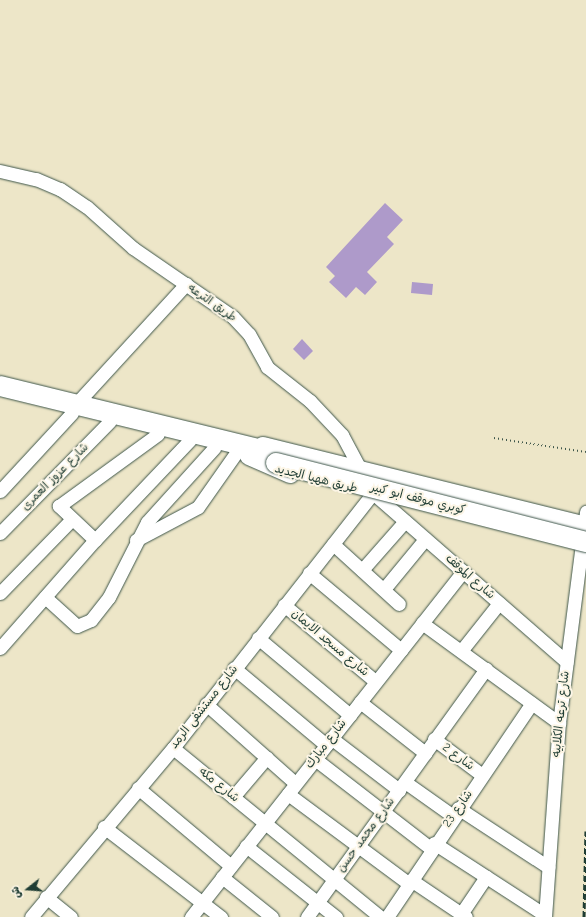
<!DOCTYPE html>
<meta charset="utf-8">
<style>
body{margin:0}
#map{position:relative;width:586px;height:917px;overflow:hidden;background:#ede6c8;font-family:"Comic Neue","Playpen Sans Arabic",sans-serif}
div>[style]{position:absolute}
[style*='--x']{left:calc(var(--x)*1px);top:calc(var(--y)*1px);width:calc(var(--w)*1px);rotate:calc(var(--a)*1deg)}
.building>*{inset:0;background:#ae9aca}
.path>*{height:2px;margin-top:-1px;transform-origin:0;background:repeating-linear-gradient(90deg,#3e564a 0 1px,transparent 0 4px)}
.roads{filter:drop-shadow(0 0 1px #3e564a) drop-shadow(0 0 1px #3e564a)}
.street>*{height:13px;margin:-6.5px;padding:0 6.5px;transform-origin:6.5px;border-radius:6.5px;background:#fff}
.secondary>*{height:18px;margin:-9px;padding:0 9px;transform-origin:9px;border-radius:9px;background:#fff}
.primary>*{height:20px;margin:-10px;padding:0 10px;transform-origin:10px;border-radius:10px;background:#fff}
.rail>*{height:3px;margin-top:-1.5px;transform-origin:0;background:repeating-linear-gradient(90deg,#1f3d34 0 6px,transparent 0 9px)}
.bridges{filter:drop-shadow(0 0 1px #3e564a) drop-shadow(0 0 1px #3e564a)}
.primary-bridge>*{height:20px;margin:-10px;padding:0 10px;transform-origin:10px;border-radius:10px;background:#fff}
span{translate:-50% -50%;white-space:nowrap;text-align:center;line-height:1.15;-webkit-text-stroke:4px #fcf5e5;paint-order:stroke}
.street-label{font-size:12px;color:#1f3d34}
.north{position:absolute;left:8px;top:869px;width:40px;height:40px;-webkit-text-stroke:3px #fcf5e5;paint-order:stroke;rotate:253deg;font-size:11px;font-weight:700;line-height:16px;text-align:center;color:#1f3d34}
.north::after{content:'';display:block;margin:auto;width:14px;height:18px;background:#1f3d34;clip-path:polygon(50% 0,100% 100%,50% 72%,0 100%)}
</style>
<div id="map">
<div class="building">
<i style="clip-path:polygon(385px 203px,403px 220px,387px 237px,394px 244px,367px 272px,377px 282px,365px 295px,356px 287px,346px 298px,329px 282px,335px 276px,326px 267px)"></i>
<i style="clip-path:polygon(412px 282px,433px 284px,432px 295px,411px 293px)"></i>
<i style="clip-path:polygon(302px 339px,313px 351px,304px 360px,293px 349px)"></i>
</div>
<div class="path">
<i style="--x:494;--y:438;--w:93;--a:8.7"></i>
</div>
<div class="roads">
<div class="street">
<i style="--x:0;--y:171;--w:37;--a:13"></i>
<i style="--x:36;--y:179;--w:26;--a:23"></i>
<i style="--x:60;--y:189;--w:32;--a:34"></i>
<i style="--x:87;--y:207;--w:62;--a:41.7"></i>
<i style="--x:133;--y:248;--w:121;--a:34.6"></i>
<i style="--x:233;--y:317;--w:23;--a:47"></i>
<i style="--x:249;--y:334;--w:38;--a:61"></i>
<i style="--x:267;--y:367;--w:55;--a:38.3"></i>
<i style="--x:310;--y:401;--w:47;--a:46.7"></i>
<i style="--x:342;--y:435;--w:66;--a:61.9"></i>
<i style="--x:373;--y:493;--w:257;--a:41.1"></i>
<i style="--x:76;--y:404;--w:163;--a:-47.5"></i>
<i style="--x:0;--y:491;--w:106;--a:-47.3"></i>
<i style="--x:0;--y:533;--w:156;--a:-45.5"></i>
<i style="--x:95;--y:540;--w:50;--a:-136.6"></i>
<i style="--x:59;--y:506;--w:122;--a:-36"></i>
<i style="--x:136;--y:540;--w:70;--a:-28"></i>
<i style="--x:198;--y:507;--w:66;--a:-54.9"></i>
<i style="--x:333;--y:544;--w:89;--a:42.3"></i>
<i style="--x:362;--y:570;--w:65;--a:-48.7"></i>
<i style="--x:309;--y:573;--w:120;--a:39.9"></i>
<i style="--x:384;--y:589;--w:65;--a:-50.6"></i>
<i style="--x:0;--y:593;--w:103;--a:-45.8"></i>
<i style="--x:45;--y:597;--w:43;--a:42.2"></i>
<i style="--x:77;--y:626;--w:15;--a:-23"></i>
<i style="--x:91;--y:620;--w:29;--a:-52"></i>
<i style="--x:109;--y:597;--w:84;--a:-63.1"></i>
<i style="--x:147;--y:522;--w:100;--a:-47.8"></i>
<i style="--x:284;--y:605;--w:119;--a:39.9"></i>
<i style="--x:422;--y:623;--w:170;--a:36.1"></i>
<i style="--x:258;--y:638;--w:120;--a:39.9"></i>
<i style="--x:0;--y:648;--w:144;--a:-48.7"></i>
<i style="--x:95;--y:540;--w:137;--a:-46.5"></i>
<i style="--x:461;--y:651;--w:61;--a:-51.6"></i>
<i style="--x:234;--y:668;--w:120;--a:39.9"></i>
<i style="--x:360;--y:702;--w:83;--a:38.1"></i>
<i style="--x:206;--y:704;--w:119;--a:41.6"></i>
<i style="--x:331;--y:738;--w:86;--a:37.4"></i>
<i style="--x:434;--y:739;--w:60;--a:36.9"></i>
<i style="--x:173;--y:748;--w:267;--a:39.2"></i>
<i style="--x:315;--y:759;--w:145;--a:37.7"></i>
<i style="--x:405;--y:782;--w:59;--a:35.3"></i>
<i style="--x:138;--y:788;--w:121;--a:40"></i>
<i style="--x:288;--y:794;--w:149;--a:36.6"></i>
<i style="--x:233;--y:797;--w:52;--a:-49.6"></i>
<i style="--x:458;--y:808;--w:108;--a:33.2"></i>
<i style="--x:104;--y:827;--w:148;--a:37.6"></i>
<i style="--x:434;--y:843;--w:132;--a:33"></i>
<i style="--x:246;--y:846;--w:115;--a:38.3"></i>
<i style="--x:222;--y:877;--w:64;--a:38.7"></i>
<i style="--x:411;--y:880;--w:66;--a:33.9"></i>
<i style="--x:46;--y:897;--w:32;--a:39"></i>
<i style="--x:461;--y:914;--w:45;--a:-56"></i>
<i style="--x:31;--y:917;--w:221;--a:-50"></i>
<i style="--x:173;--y:748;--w:324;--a:-51.9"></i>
<i style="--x:191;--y:917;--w:440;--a:-51.8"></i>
<i style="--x:307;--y:917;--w:306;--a:-54.2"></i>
<i style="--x:387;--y:917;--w:258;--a:-55.9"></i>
<i style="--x:545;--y:917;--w:195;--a:-85.9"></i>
<i style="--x:559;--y:723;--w:213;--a:-82.7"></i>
</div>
<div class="secondary">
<i style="--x:263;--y:446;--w:333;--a:13.9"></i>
<i style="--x:249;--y:456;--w:45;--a:23.7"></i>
</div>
<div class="primary">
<i style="--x:0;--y:386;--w:286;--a:13.7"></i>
</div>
</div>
<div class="rail">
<i style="--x:584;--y:917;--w:86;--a:-88.7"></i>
</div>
<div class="bridges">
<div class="primary-bridge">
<i style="--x:276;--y:463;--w:320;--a:14.3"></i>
</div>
</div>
<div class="street-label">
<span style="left:212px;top:303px;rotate:35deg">طريق الترعه</span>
<span style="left:55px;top:477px;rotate:-45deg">شارع عزوز العمرى</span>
<span style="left:316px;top:479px;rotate:14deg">طريق ههيا الجديد</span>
<span style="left:418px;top:499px;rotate:14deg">كوبري موقف ابو كبير</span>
<span style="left:470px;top:577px;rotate:41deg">شارع الموقف</span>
<span style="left:330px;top:643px;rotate:40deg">شارع مسجد الايمان</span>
<span style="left:204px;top:707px;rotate:-52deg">شارع مستشفى الرمد</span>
<span style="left:561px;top:714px;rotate:-84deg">شارع ترعه الكلابيه</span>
<span style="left:326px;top:744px;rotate:-52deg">شارع مبارك</span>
<span style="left:458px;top:757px;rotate:37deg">شارع 2</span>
<span style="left:219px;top:785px;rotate:39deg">شارع مكه</span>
<span style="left:458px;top:809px;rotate:-55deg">شارع 23</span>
<span style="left:366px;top:835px;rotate:-54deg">شارع محمد حسن</span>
</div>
<div class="north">ش</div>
</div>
